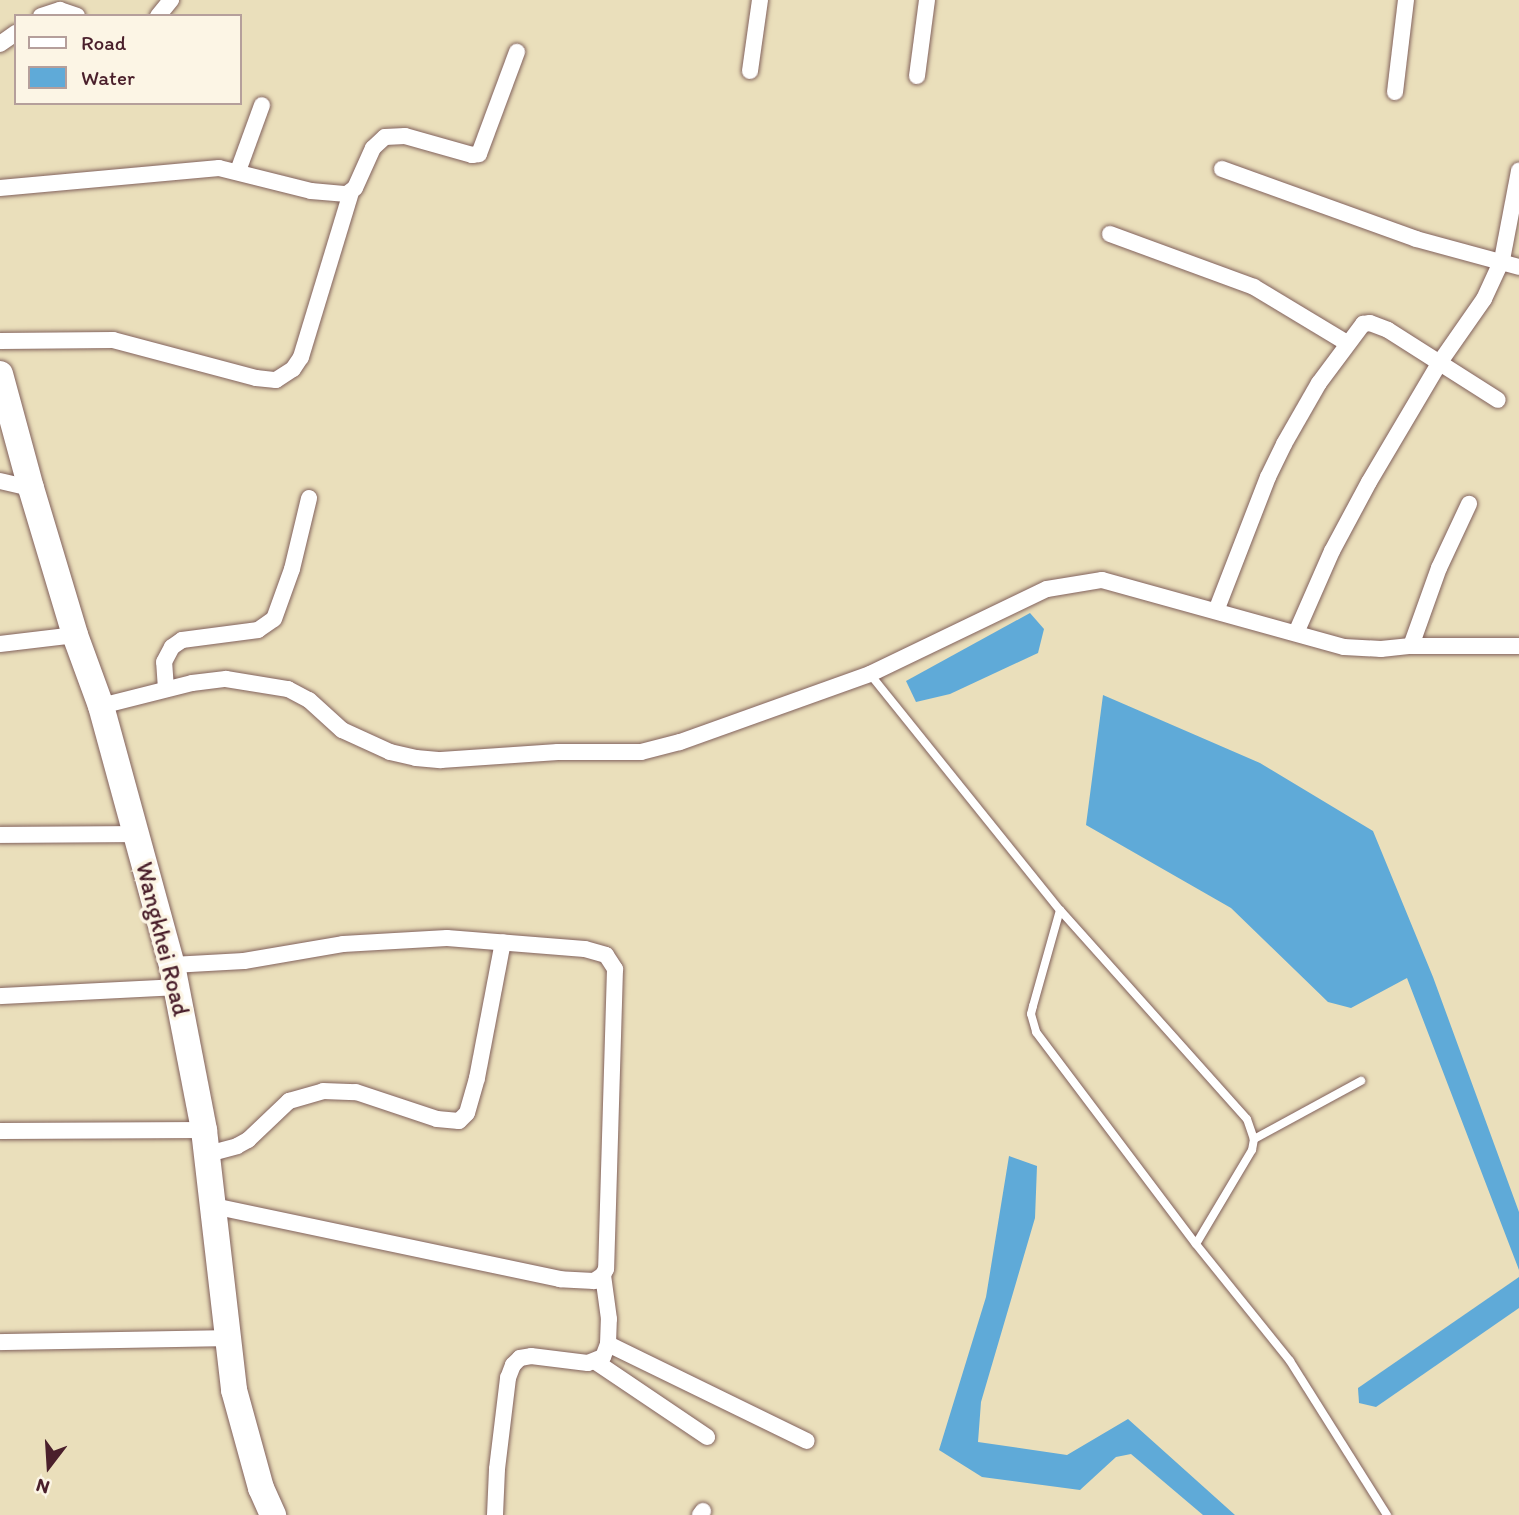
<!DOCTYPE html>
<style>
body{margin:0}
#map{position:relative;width:1519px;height:1515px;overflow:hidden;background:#eadfbb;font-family:Itim,sans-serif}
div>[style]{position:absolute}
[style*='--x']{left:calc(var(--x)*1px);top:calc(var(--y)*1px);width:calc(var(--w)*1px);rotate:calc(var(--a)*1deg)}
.water>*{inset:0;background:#5faad8}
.roads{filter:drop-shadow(0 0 2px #82625d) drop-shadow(0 0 2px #82625d)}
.service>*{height:8px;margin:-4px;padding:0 4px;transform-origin:4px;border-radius:4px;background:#fff}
.minor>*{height:16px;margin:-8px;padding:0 8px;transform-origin:8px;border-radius:8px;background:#fff}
.primary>*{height:26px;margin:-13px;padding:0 13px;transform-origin:13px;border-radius:13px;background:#fff}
span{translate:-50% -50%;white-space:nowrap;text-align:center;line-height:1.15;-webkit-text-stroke:7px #fcf5e5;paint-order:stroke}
.street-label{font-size:24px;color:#4a1f2b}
.legend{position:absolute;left:14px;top:14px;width:228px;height:91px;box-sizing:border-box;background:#fcf5e5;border:2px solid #b59f9b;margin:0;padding:9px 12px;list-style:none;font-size:21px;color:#4a1f2b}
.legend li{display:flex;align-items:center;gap:14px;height:35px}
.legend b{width:35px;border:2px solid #b59f9b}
.north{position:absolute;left:14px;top:1431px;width:70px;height:70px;-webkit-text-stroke:5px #fcf5e5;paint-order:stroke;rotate:197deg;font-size:19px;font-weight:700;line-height:28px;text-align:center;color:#4a1f2b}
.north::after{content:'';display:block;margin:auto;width:24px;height:32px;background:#4a1f2b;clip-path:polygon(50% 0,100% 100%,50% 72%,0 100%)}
</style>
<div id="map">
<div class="water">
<i style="clip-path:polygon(1030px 613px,1044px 629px,1038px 653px,950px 694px,916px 702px,906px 681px)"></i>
<i style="clip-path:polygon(1103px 695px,1260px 763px,1373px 831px,1433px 977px,1519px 1212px,1519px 1270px,1407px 978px,1351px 1008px,1328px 1002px,1231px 908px,1086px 825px)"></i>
<i style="clip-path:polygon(1009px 1156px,1037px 1166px,1035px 1218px,981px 1402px,978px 1442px,1067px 1455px,1128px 1419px,1235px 1515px,1203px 1515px,1131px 1454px,1116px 1457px,1080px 1490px,982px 1477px,939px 1450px,986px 1297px)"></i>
<i style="clip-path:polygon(1519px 1277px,1519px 1308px,1376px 1407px,1359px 1403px,1358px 1388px)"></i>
</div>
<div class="roads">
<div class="service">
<i style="--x:870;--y:674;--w:303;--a:51.2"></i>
<i style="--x:1060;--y:910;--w:280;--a:48.2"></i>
<i style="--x:1247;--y:1119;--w:21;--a:71"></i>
<i style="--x:1254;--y:1139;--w:11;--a:100"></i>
<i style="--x:1252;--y:1150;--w:109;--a:120.8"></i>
<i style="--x:1060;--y:910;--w:100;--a:105.7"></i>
<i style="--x:1033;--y:1006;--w:8;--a:104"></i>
<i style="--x:1031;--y:1014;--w:19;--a:74"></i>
<i style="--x:1036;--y:1032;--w:266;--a:53"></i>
<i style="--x:1196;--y:1244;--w:150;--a:51.2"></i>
<i style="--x:1290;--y:1361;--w:182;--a:57.8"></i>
<i style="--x:1254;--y:1139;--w:122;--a:-28.5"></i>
</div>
<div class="minor">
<i style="--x:41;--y:16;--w:20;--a:-18"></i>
<i style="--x:60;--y:10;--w:18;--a:19"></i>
<i style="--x:158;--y:16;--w:21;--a:-51"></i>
<i style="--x:0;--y:44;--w:19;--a:-35"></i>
<i style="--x:750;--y:71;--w:72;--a:-82"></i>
<i style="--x:917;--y:76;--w:77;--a:-82.5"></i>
<i style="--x:1395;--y:92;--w:93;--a:-83.2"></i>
<i style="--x:1222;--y:169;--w:206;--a:19.8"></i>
<i style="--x:1416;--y:239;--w:107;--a:15.2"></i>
<i style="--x:238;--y:171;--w:70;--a:-70"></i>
<i style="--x:0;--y:188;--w:220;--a:-5.2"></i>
<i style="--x:219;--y:168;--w:95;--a:14"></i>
<i style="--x:311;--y:191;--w:36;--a:5"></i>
<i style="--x:347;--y:194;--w:10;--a:-37"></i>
<i style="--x:355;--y:188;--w:44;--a:-65.8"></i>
<i style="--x:373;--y:148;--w:16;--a:-43"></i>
<i style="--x:385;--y:137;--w:20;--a:-3"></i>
<i style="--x:405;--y:136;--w:70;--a:15.8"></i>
<i style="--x:472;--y:155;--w:7;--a:-8"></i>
<i style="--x:479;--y:154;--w:109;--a:-69.6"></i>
<i style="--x:1110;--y:234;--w:153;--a:20.2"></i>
<i style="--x:1254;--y:287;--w:109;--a:31.1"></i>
<i style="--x:0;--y:341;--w:113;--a:-0.5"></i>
<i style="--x:113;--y:340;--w:148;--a:14.9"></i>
<i style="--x:256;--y:378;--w:20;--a:6"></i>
<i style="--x:276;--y:380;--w:20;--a:-33"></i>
<i style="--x:293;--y:369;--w:14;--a:-56"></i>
<i style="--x:301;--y:357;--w:172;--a:-73.1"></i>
<i style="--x:0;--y:481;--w:32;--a:13"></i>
<i style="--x:1216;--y:611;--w:144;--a:-68.8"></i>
<i style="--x:1268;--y:477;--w:37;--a:-64"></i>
<i style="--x:1284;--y:444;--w:70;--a:-60.2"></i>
<i style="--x:1319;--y:383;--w:74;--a:-53.3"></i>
<i style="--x:1363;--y:324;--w:7;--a:-8"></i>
<i style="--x:1370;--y:323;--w:19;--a:21"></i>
<i style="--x:1388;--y:330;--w:130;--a:32.5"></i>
<i style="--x:1296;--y:633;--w:90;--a:-66.3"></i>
<i style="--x:1332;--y:551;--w:78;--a:-61.8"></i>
<i style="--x:1369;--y:482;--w:139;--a:-59.4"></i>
<i style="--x:1440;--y:362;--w:77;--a:-55.1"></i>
<i style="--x:1484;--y:299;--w:43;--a:-65.2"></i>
<i style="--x:1502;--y:260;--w:91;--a:-79.2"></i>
<i style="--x:0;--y:644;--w:76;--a:-6.8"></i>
<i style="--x:1411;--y:646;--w:83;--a:-70.3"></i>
<i style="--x:1439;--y:568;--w:71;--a:-64.9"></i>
<i style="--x:166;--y:689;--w:27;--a:-94"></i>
<i style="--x:164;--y:662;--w:17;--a:-62"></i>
<i style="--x:172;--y:647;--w:12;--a:-35"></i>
<i style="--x:182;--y:640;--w:77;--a:-7.5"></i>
<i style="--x:258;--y:630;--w:19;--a:-35"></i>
<i style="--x:274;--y:619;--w:53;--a:-70.2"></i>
<i style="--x:292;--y:569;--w:73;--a:-76.5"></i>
<i style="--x:101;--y:706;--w:94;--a:-14.2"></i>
<i style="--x:192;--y:683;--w:34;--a:-7"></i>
<i style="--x:226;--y:679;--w:63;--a:9.2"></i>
<i style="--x:288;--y:689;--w:24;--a:28"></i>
<i style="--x:309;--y:700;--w:45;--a:42.3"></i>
<i style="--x:342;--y:730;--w:53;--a:24.6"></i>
<i style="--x:390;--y:752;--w:27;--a:13"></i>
<i style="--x:416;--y:758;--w:25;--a:5"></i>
<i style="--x:441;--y:760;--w:117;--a:-3.9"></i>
<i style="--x:558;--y:752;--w:83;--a:0"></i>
<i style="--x:641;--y:752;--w:40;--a:-14.4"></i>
<i style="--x:680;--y:742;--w:202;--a:-19.7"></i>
<i style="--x:870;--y:674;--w:196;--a:-25.7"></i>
<i style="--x:1047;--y:589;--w:56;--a:-9.3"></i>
<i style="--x:1102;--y:580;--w:251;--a:15.5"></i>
<i style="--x:1344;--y:647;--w:37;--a:3"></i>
<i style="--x:1381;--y:649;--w:30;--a:-6"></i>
<i style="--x:1411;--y:646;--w:108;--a:0"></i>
<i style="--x:0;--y:835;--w:137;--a:-0.4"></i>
<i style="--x:172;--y:965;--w:72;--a:-3.2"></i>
<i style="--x:244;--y:961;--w:100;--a:-9.7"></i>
<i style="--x:343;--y:944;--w:104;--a:-3.3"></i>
<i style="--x:447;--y:938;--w:138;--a:4.6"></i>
<i style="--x:585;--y:949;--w:22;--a:16"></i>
<i style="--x:606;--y:955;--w:17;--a:57"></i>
<i style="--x:615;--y:969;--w:300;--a:91.7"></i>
<i style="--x:606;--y:1269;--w:7;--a:117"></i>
<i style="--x:603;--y:1275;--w:11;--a:146"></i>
<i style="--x:594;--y:1281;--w:34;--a:-177"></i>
<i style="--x:560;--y:1279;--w:353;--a:-168.1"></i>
<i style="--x:0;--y:996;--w:176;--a:-2.9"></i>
<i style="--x:0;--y:1131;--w:204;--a:-0.3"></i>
<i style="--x:208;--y:1154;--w:30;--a:-15"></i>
<i style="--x:237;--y:1146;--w:13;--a:-29"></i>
<i style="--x:248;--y:1140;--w:57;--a:-43.6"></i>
<i style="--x:289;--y:1101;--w:35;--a:-16"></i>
<i style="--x:323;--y:1091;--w:33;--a:2"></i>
<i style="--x:356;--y:1092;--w:85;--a:18.4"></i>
<i style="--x:437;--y:1119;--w:22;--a:5"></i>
<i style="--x:459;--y:1121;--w:11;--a:-45"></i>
<i style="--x:467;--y:1113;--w:36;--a:-74"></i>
<i style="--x:477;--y:1078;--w:138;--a:-79.2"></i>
<i style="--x:0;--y:1342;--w:225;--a:-1"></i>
<i style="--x:608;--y:1344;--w:221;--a:26"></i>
<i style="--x:596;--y:1362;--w:134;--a:34"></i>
<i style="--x:495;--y:1515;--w:46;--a:-87.5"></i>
<i style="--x:497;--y:1469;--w:92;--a:-83.1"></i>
<i style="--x:508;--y:1378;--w:14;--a:-69"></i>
<i style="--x:513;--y:1365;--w:10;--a:-45"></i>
<i style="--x:520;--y:1358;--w:11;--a:-10"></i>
<i style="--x:531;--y:1356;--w:57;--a:7"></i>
<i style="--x:588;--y:1363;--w:16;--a:-22"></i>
<i style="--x:603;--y:1357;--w:14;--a:-69"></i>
<i style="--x:608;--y:1344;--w:25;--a:-88"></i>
<i style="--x:609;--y:1319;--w:44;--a:-97.8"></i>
<i style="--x:700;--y:1515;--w:5;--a:-53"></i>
</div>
<div class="primary">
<i style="--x:0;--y:374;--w:118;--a:74.8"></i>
<i style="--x:31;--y:488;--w:153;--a:73.3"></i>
<i style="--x:75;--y:635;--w:76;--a:69.9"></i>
<i style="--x:101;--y:706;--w:269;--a:74.7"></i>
<i style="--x:172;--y:965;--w:168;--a:79"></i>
<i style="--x:204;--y:1130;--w:262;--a:83.4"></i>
<i style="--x:234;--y:1390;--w:102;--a:74.6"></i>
<i style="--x:261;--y:1488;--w:30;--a:66"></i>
</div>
</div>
<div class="street-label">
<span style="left:163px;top:939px;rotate:76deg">Wangkhei Road</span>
</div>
<ul class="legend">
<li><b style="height:9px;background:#fff"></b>Road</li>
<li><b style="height:19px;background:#5faad8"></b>Water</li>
</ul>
<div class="north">N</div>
</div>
